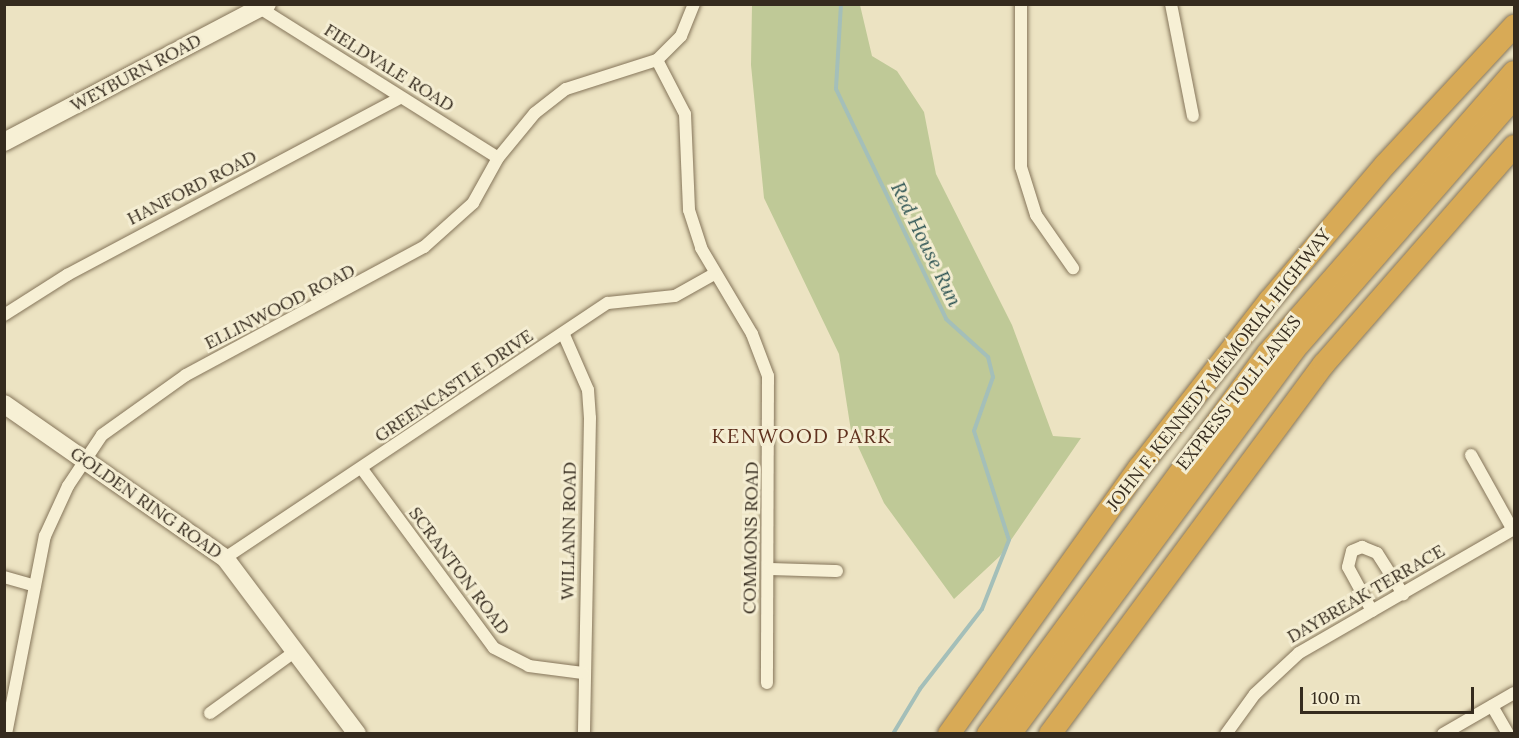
<!DOCTYPE html>
<style>
body{margin:0}
#map{position:relative;width:1519px;height:738px;overflow:hidden;background:#ece3c2;font-family:Lora,serif}
div>[style]{position:absolute}
[style*='--x']{left:calc(var(--x)*1px);top:calc(var(--y)*1px);width:calc(var(--w)*1px);rotate:calc(var(--a)*1deg)}
.green>*{inset:0;background:#bfc997}
.stream>*{height:4px;margin:-2px;padding:0 2px;transform-origin:2px;border-radius:2px;background:#a4bfb9}
.roads{filter:drop-shadow(0 0 2px #85755a) drop-shadow(0 0 2px #85755a)}
.street>*{height:12px;margin:-6px;padding:0 6px;transform-origin:6px;border-radius:6px;background:#f7f0d5}
.secondary>*{height:18px;margin:-9px;padding:0 9px;transform-origin:9px;border-radius:9px;background:#f7f0d5}
.highway>*{height:22px;margin:-11px;padding:0 11px;transform-origin:11px;border-radius:11px;background:#d8aa56}
span{translate:-50% -50%;white-space:nowrap;text-align:center;line-height:1.15;-webkit-text-stroke:6px #f4edd2;paint-order:stroke}
.street-label{font-size:18px;color:#352b1e}
.water-label{font-size:20px;color:#2e5454;font-style:italic}
.neighbourhood-label{font-size:20px;color:#60321f;letter-spacing:1.5px}
.frame{position:absolute;inset:0;border:6px solid #352b1e;pointer-events:none}
.scale{position:absolute;left:1300px;top:687px;width:174px;height:27px;box-sizing:border-box;border:3px solid #352b1e;border-top:0;padding-left:8px;font-size:18px;line-height:21px;white-space:nowrap;color:#352b1e;-webkit-text-stroke:4px #f4edd2;paint-order:stroke}
</style>
<div id="map">
<div class="green">
<i style="clip-path:polygon(752px 5px,860px 5px,872px 56px,897px 71px,924px 112px,936px 174px,1012px 325px,1053px 436px,1081px 438px,1000px 556px,954px 599px,884px 503px,851px 431px,839px 354px,764px 198px,751px 65px)"></i>
</div>
<div class="stream">
<i style="--x:841;--y:4;--w:85;--a:93.4"></i>
<i style="--x:836;--y:89;--w:255;--a:64.4"></i>
<i style="--x:946;--y:319;--w:57;--a:42.1"></i>
<i style="--x:988;--y:357;--w:21;--a:76"></i>
<i style="--x:993;--y:377;--w:57;--a:109.4"></i>
<i style="--x:974;--y:431;--w:114;--a:72.2"></i>
<i style="--x:1009;--y:540;--w:74;--a:111.4"></i>
<i style="--x:982;--y:609;--w:101;--a:127.8"></i>
<i style="--x:920;--y:689;--w:52;--a:121"></i>
</div>
<div class="roads">
<div class="street">
<i style="--x:1021;--y:4;--w:163;--a:90"></i>
<i style="--x:1021;--y:167;--w:50;--a:72.6"></i>
<i style="--x:1036;--y:215;--w:65;--a:55.1"></i>
<i style="--x:1171;--y:4;--w:114;--a:78.9"></i>
<i style="--x:260;--y:8;--w:281;--a:32.2"></i>
<i style="--x:657;--y:60;--w:61;--a:62.6"></i>
<i style="--x:685;--y:114;--w:96;--a:87.6"></i>
<i style="--x:689;--y:210;--w:40;--a:72"></i>
<i style="--x:701;--y:248;--w:100;--a:59.3"></i>
<i style="--x:752;--y:334;--w:45;--a:69.1"></i>
<i style="--x:768;--y:376;--w:307;--a:90.2"></i>
<i style="--x:4;--y:315;--w:75;--a:-32.4"></i>
<i style="--x:67;--y:275;--w:377;--a:-28"></i>
<i style="--x:564;--y:335;--w:60;--a:66.4"></i>
<i style="--x:588;--y:390;--w:28;--a:86"></i>
<i style="--x:590;--y:418;--w:316;--a:91.1"></i>
<i style="--x:1471;--y:455;--w:86;--a:60.8"></i>
<i style="--x:362;--y:469;--w:222;--a:53.6"></i>
<i style="--x:494;--y:648;--w:39;--a:27"></i>
<i style="--x:529;--y:666;--w:54;--a:7.4"></i>
<i style="--x:225;--y:558;--w:460;--a:-33.7"></i>
<i style="--x:608;--y:303;--w:67;--a:-6"></i>
<i style="--x:675;--y:296;--w:45;--a:-29.4"></i>
<i style="--x:768;--y:569;--w:69;--a:1.7"></i>
<i style="--x:4;--y:577;--w:32;--a:16"></i>
<i style="--x:1372;--y:611;--w:50;--a:-118.6"></i>
<i style="--x:1348;--y:567;--w:16;--a:-76"></i>
<i style="--x:1352;--y:551;--w:11;--a:-22"></i>
<i style="--x:1362;--y:547;--w:16;--a:22"></i>
<i style="--x:1377;--y:553;--w:49;--a:57.6"></i>
<i style="--x:1492;--y:706;--w:32;--a:60"></i>
<i style="--x:210;--y:713;--w:107;--a:-35.9"></i>
<i style="--x:6;--y:734;--w:202;--a:-78.9"></i>
<i style="--x:45;--y:536;--w:55;--a:-65.3"></i>
<i style="--x:68;--y:486;--w:61;--a:-56.3"></i>
<i style="--x:102;--y:435;--w:103;--a:-35.5"></i>
<i style="--x:186;--y:375;--w:270;--a:-28.3"></i>
<i style="--x:424;--y:247;--w:66;--a:-41.9"></i>
<i style="--x:473;--y:203;--w:51;--a:-60.9"></i>
<i style="--x:498;--y:158;--w:58;--a:-50.6"></i>
<i style="--x:535;--y:113;--w:39;--a:-38"></i>
<i style="--x:566;--y:89;--w:96;--a:-17.7"></i>
<i style="--x:657;--y:60;--w:34;--a:-45"></i>
<i style="--x:681;--y:36;--w:35;--a:-68"></i>
<i style="--x:1226;--y:734;--w:49;--a:-54.1"></i>
<i style="--x:1255;--y:694;--w:60;--a:-43"></i>
<i style="--x:1299;--y:653;--w:248;--a:-30"></i>
<i style="--x:1443;--y:734;--w:82;--a:-30"></i>
</div>
<div class="secondary">
<i style="--x:4;--y:142;--w:297;--a:-27.7"></i>
<i style="--x:4;--y:404;--w:269;--a:34.9"></i>
<i style="--x:225;--y:558;--w:220;--a:53.1"></i>
</div>
<div class="highway">
<i style="--x:949;--y:734;--w:327;--a:-54.5"></i>
<i style="--x:1139;--y:468;--w:213;--a:-52.1"></i>
<i style="--x:1270;--y:300;--w:177;--a:-49.6"></i>
<i style="--x:1385;--y:165;--w:190;--a:-47.1"></i>
<i style="--x:988;--y:734;--w:473;--a:-53.7"></i>
<i style="--x:1268;--y:353;--w:373;--a:-48.8"></i>
<i style="--x:1010;--y:734;--w:476;--a:-53.5"></i>
<i style="--x:1293;--y:351;--w:336;--a:-48.9"></i>
<i style="--x:1050;--y:734;--w:460;--a:-53.5"></i>
<i style="--x:1324;--y:364;--w:289;--a:-48.9"></i>
</div>
</div>
<div class="street-label">
<span style="left:389px;top:68px;rotate:32deg">FIELDVALE ROAD</span>
<span style="left:136px;top:73px;rotate:-28deg">WEYBURN ROAD</span>
<span style="left:192px;top:188px;rotate:-27deg">HANFORD ROAD</span>
<span style="left:280px;top:307px;rotate:-27deg">ELLINWOOD ROAD</span>
<span style="left:1219px;top:370px;rotate:-52deg">JOHN F. KENNEDY MEMORIAL HIGHWAY</span>
<span style="left:454px;top:386px;rotate:-34deg">GREENCASTLE DRIVE</span>
<span style="left:1239px;top:393px;rotate:-52deg">EXPRESS TOLL LANES</span>
<span style="left:146px;top:503px;rotate:35deg">GOLDEN RING ROAD</span>
<span style="left:569px;top:531px;rotate:-89deg">WILLANN ROAD</span>
<span style="left:751px;top:538px;rotate:-89deg">COMMONS ROAD</span>
<span style="left:459px;top:571px;rotate:53deg">SCRANTON ROAD</span>
<span style="left:1366px;top:594px;rotate:-30deg">DAYBREAK TERRACE</span>
</div>
<div class="water-label">
<span style="left:927px;top:244px;rotate:64deg">Red House Run</span>
</div>
<div class="neighbourhood-label">
<span style="left:802px;top:435px">KENWOOD PARK</span>
</div>
<div class="frame"></div>
<div class="scale">100 m</div>
</div>
